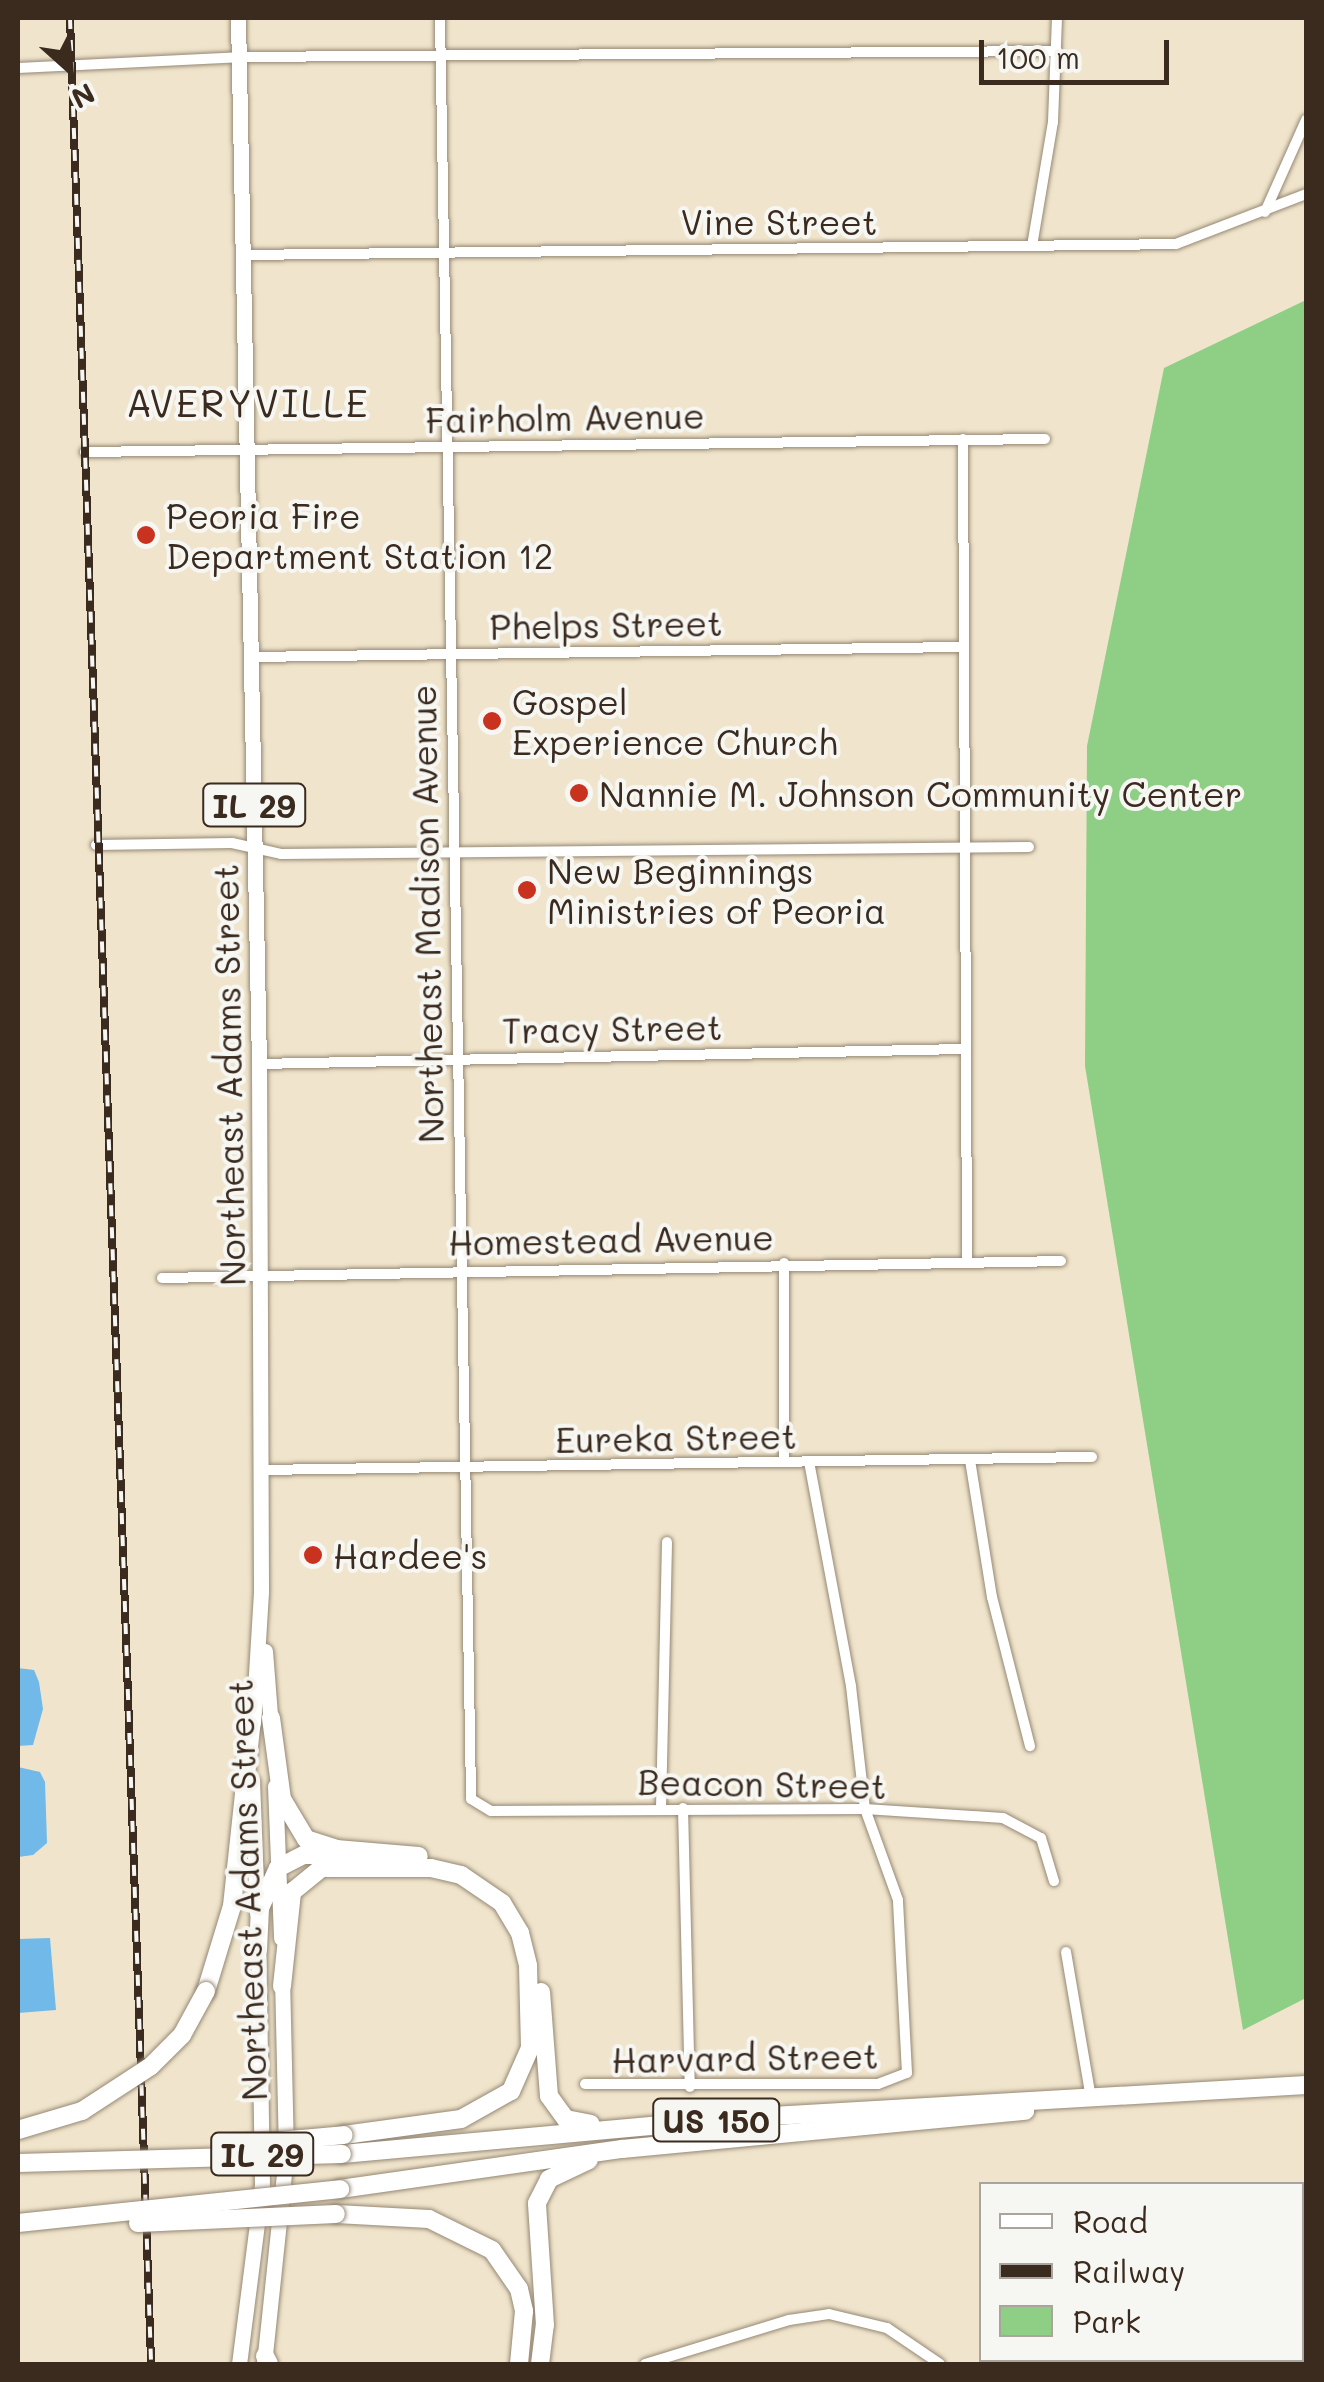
<!DOCTYPE html>
<style>
body{margin:0}
#map{position:relative;width:1324px;height:2382px;overflow:hidden;background:#f0e5cc;font-family:Mali,sans-serif}
div>[style]{position:absolute}
[style*='--x']{left:calc(var(--x)*1px);top:calc(var(--y)*1px);width:calc(var(--w)*1px);rotate:calc(var(--a)*1deg)}
.green>*{inset:0;background:#8ece85}
.water>*{inset:0;background:#70b9e8}
.roads{filter:drop-shadow(0 0 2px #968875) drop-shadow(0 0 2px #968875)}
.street>*{height:10px;margin:-5px;padding:0 5px;transform-origin:5px;border-radius:5px;background:#fff}
.primary>*{height:15px;margin:-7.5px;padding:0 7.5px;transform-origin:7.5px;border-radius:7.5px;background:#fff}
.highway>*{height:18px;margin:-9px;padding:0 9px;transform-origin:9px;border-radius:9px;background:#fff}
.rail>*{height:8px;margin-top:-4px;transform-origin:0;background:repeating-linear-gradient(90deg,#f6f6f2 0 11px,#3b2a1e 0 22px);box-sizing:border-box;border-block:2px solid #3b2a1e}
.bridges{filter:drop-shadow(0 0 2px #968875) drop-shadow(0 0 2px #968875)}
.highway-bridge>*{height:18px;margin:-9px;padding:0 9px;transform-origin:9px;border-radius:9px;background:#fff}
.dots>*{width:28px;height:28px;translate:-50% -50%;box-sizing:border-box;border:5px solid #f6f6f2;border-radius:50%}
span{translate:-50% -50%;white-space:nowrap;text-align:center;line-height:1.15;-webkit-text-stroke:8px #f6f6f2;paint-order:stroke}
.shield-label span{padding:2px 8px;background:#f6f6f2;border:2px solid;border-radius:8px;-webkit-text-stroke-width:0}
.shield-label{font-size:32px;color:#3b2a1e;font-weight:700}
.street-label{font-size:35px;color:#3b2a1e}
.poi-label{font-size:35px;color:#3b2a1e}
.left{translate:0 -50%;text-align:left}
.neighbourhood-label{font-size:38px;color:#3b2a1e;letter-spacing:2.5px}
.frame{position:absolute;inset:0;border:20px solid #3b2a1e;pointer-events:none}
.legend{position:absolute;left:979px;top:2182px;width:325px;height:180px;box-sizing:border-box;background:#f6f6f2;border:2px solid #aba49d;margin:0;padding:12px 18px;list-style:none;font-size:30px;color:#3b2a1e}
.legend li{display:flex;align-items:center;gap:20px;height:50px}
.legend b{width:50px;border:2px solid #aba49d}
.north{position:absolute;left:20px;top:20px;width:100px;height:100px;-webkit-text-stroke:8px #f6f6f2;paint-order:stroke;rotate:153deg;font-size:28px;font-weight:700;line-height:40px;text-align:center;color:#3b2a1e}
.north::after{content:'';display:block;margin:auto;width:35px;height:45px;background:#3b2a1e;clip-path:polygon(50% 0,100% 100%,50% 72%,0 100%)}
.scale{position:absolute;left:979px;top:40px;width:190px;height:45px;box-sizing:border-box;border:5px solid #3b2a1e;border-top:0;padding-left:12px;font-size:30px;line-height:35px;white-space:nowrap;color:#3b2a1e;-webkit-text-stroke:8px #f6f6f2;paint-order:stroke}
</style>
<div id="map">
<div class="green">
<i style="clip-path:polygon(1306px 300px,1306px 1998px,1243px 2030px,1085px 1066px,1087px 746px,1164px 368px)"></i>
</div>
<div class="water">
<i style="clip-path:polygon(18px 1668px,34px 1670px,39px 1682px,43px 1709px,33px 1745px,18px 1746px)"></i>
<i style="clip-path:polygon(18px 1767px,40px 1772px,45px 1782px,47px 1843px,33px 1855px,18px 1857px)"></i>
<i style="clip-path:polygon(50px 1938px,56px 2010px,18px 2013px,18px 1939px)"></i>
</div>
<div class="roads">
<div class="street">
<i style="--x:440;--y:18;--w:1781;--a:89"></i>
<i style="--x:471;--y:1799;--w:23;--a:31"></i>
<i style="--x:491;--y:1811;--w:374;--a:-0.3"></i>
<i style="--x:865;--y:1809;--w:138;--a:3.7"></i>
<i style="--x:1003;--y:1818;--w:43;--a:27.8"></i>
<i style="--x:1041;--y:1838;--w:45;--a:73.2"></i>
<i style="--x:18;--y:68;--w:221;--a:-2.8"></i>
<i style="--x:239;--y:57;--w:818;--a:-0.42"></i>
<i style="--x:1265;--y:212;--w:101;--a:-66"></i>
<i style="--x:1032;--y:246;--w:126;--a:-80.4"></i>
<i style="--x:1053;--y:122;--w:104;--a:-87.8"></i>
<i style="--x:242;--y:255;--w:934;--a:-0.67"></i>
<i style="--x:1176;--y:244;--w:139;--a:-21"></i>
<i style="--x:963;--y:439;--w:822;--a:89.72"></i>
<i style="--x:85;--y:452;--w:960;--a:-0.78"></i>
<i style="--x:251;--y:657;--w:711;--a:-0.81"></i>
<i style="--x:96;--y:845;--w:136;--a:-0.8"></i>
<i style="--x:232;--y:843;--w:50;--a:12.7"></i>
<i style="--x:281;--y:854;--w:748;--a:-0.54"></i>
<i style="--x:259;--y:1064;--w:707;--a:-1.22"></i>
<i style="--x:784;--y:1263;--w:198;--a:90"></i>
<i style="--x:162;--y:1278;--w:899;--a:-1.08"></i>
<i style="--x:970;--y:1460;--w:139;--a:80.9"></i>
<i style="--x:992;--y:1597;--w:154;--a:75.7"></i>
<i style="--x:261;--y:1470;--w:831;--a:-0.9"></i>
<i style="--x:661;--y:1808;--w:266;--a:-88.7"></i>
<i style="--x:683;--y:1808;--w:279;--a:88.6"></i>
<i style="--x:1066;--y:1952;--w:149;--a:80.3"></i>
<i style="--x:585;--y:2084;--w:293;--a:0"></i>
<i style="--x:878;--y:2084;--w:31;--a:-21"></i>
<i style="--x:907;--y:2073;--w:173;--a:-93"></i>
<i style="--x:898;--y:1900;--w:97;--a:-109.9"></i>
<i style="--x:865;--y:1809;--w:124;--a:-96.5"></i>
<i style="--x:851;--y:1686;--w:228;--a:-100.6"></i>
<i style="--x:645;--y:2364;--w:151;--a:-17"></i>
<i style="--x:789;--y:2320;--w:40;--a:-8.5"></i>
<i style="--x:829;--y:2314;--w:60;--a:13.6"></i>
<i style="--x:887;--y:2328;--w:64;--a:34.2"></i>
</div>
<div class="primary">
<i style="--x:238;--y:18;--w:1046;--a:88.85"></i>
<i style="--x:259;--y:1064;--w:528;--a:89.78"></i>
<i style="--x:261;--y:1592;--w:131;--a:93.5"></i>
<i style="--x:265;--y:1651;--w:77;--a:85.5"></i>
<i style="--x:252;--y:1781;--w:132;--a:87.8"></i>
<i style="--x:275;--y:1786;--w:152;--a:87.7"></i>
<i style="--x:239;--y:2364;--w:181;--a:-82.7"></i>
<i style="--x:262;--y:2184;--w:243;--a:-90.9"></i>
<i style="--x:264;--y:2364;--w:212;--a:-84"></i>
<i style="--x:286;--y:2153;--w:177;--a:-91.3"></i>
</div>
<div class="highway">
<i style="--x:271;--y:1718;--w:82;--a:82.3"></i>
<i style="--x:282;--y:1799;--w:47;--a:59"></i>
<i style="--x:306;--y:1839;--w:32;--a:18"></i>
<i style="--x:336;--y:1849;--w:83;--a:4.8"></i>
<i style="--x:258;--y:1950;--w:42;--a:-87.3"></i>
<i style="--x:260;--y:1908;--w:44;--a:-65.8"></i>
<i style="--x:278;--y:1868;--w:29;--a:-27"></i>
<i style="--x:304;--y:1855;--w:46;--a:0"></i>
<i style="--x:282;--y:1986;--w:95;--a:-83.9"></i>
<i style="--x:292;--y:1892;--w:38;--a:-39"></i>
<i style="--x:322;--y:1868;--w:109;--a:0"></i>
<i style="--x:431;--y:1868;--w:31;--a:13"></i>
<i style="--x:461;--y:1875;--w:50;--a:34.3"></i>
<i style="--x:502;--y:1903;--w:35;--a:59"></i>
<i style="--x:520;--y:1933;--w:34;--a:76"></i>
<i style="--x:528;--y:1966;--w:82;--a:88.6"></i>
<i style="--x:530;--y:2048;--w:47;--a:113.8"></i>
<i style="--x:511;--y:2091;--w:57;--a:150.8"></i>
<i style="--x:461;--y:2119;--w:118;--a:172.2"></i>
<i style="--x:206;--y:1991;--w:89;--a:-73"></i>
<i style="--x:232;--y:1906;--w:196;--a:-83.9"></i>
<i style="--x:541;--y:1992;--w:104;--a:85.6"></i>
<i style="--x:549;--y:2096;--w:29;--a:54"></i>
<i style="--x:566;--y:2119;--w:25;--a:11"></i>
<i style="--x:342;--y:2154;--w:398;--a:-5.2"></i>
<i style="--x:738;--y:2118;--w:569;--a:-3.33"></i>
<i style="--x:340;--y:2189;--w:285;--a:-8.1"></i>
<i style="--x:622;--y:2149;--w:405;--a:-5.4"></i>
<i style="--x:336;--y:2214;--w:93;--a:3.1"></i>
<i style="--x:429;--y:2219;--w:70;--a:26.2"></i>
<i style="--x:492;--y:2250;--w:47;--a:55.3"></i>
<i style="--x:519;--y:2289;--w:23;--a:77"></i>
<i style="--x:524;--y:2311;--w:53;--a:95.4"></i>
<i style="--x:265;--y:2356;--w:9;--a:63"></i>
<i style="--x:540;--y:2364;--w:39;--a:-83"></i>
<i style="--x:545;--y:2325;--w:122;--a:-93.8"></i>
<i style="--x:537;--y:2203;--w:27;--a:-63"></i>
<i style="--x:549;--y:2179;--w:44;--a:-25.4"></i>
</div>
</div>
<div class="rail">
<i style="--x:70;--y:18;--w:2347;--a:88.02"></i>
</div>
<div class="bridges">
<div class="highway-bridge">
<i style="--x:18;--y:2130;--w:67;--a:-16.5"></i>
<i style="--x:82;--y:2111;--w:82;--a:-33.1"></i>
<i style="--x:151;--y:2066;--w:44;--a:-45"></i>
<i style="--x:182;--y:2035;--w:50;--a:-61.4"></i>
<i style="--x:235;--y:2145;--w:109;--a:-5.2"></i>
<i style="--x:18;--y:2163;--w:324;--a:-1.6"></i>
<i style="--x:18;--y:2223;--w:324;--a:-6"></i>
<i style="--x:138;--y:2223;--w:198;--a:-2.6"></i>
</div>
</div>
<div class="dots">
<i style="left:146px;top:535px;background:#c8321e"></i>
<i style="left:492px;top:721px;background:#c8321e"></i>
<i style="left:579px;top:793px;background:#c8321e"></i>
<i style="left:527px;top:890px;background:#c8321e"></i>
<i style="left:313px;top:1555px;background:#c8321e"></i>
</div>
<div class="shield-label">
<span style="left:254px;top:805px">IL 29</span>
<span style="left:716px;top:2120px">US 150</span>
<span style="left:262px;top:2154px">IL 29</span>
</div>
<div class="street-label">
<span style="left:779px;top:221px">Vine Street</span>
<span style="left:565px;top:417px;rotate:-1deg">Fairholm Avenue</span>
<span style="left:606px;top:624px;rotate:-1deg">Phelps Street</span>
<span style="left:426px;top:914px;rotate:-91deg">Northeast Madison Avenue</span>
<span style="left:612px;top:1028px;rotate:-1deg">Tracy Street</span>
<span style="left:228px;top:1075px;rotate:-91deg">Northeast Adams Street</span>
<span style="left:611px;top:1239px;rotate:-1deg">Homestead Avenue</span>
<span style="left:676px;top:1437px;rotate:-1deg">Eureka Street</span>
<span style="left:762px;top:1783px;rotate:1deg">Beacon Street</span>
<span style="left:246px;top:1890px;rotate:-92deg">Northeast Adams Street</span>
<span style="left:745px;top:2057px;rotate:-1deg">Harvard Street</span>
</div>
<div class="poi-label">
<span class="left" style="left:166px;top:535px">Peoria Fire<br>Department Station 12</span>
<span class="left" style="left:512px;top:721px">Gospel<br>Experience Church</span>
<span class="left" style="left:599px;top:793px">Nannie M. Johnson Community Center</span>
<span class="left" style="left:547px;top:890px">New Beginnings<br>Ministries of Peoria</span>
<span class="left" style="left:333px;top:1555px">Hardee's</span>
</div>
<div class="neighbourhood-label">
<span style="left:248px;top:403px">AVERYVILLE</span>
</div>
<div class="frame"></div>
<ul class="legend">
<li><b style="height:12px;background:#fff"></b>Road</li>
<li><b style="height:12px;background:#3b2a1e"></b>Railway</li>
<li><b style="height:28px;background:#8ece85"></b>Park</li>
</ul>
<div class="north">N</div>
<div class="scale">100 m</div>
</div>
